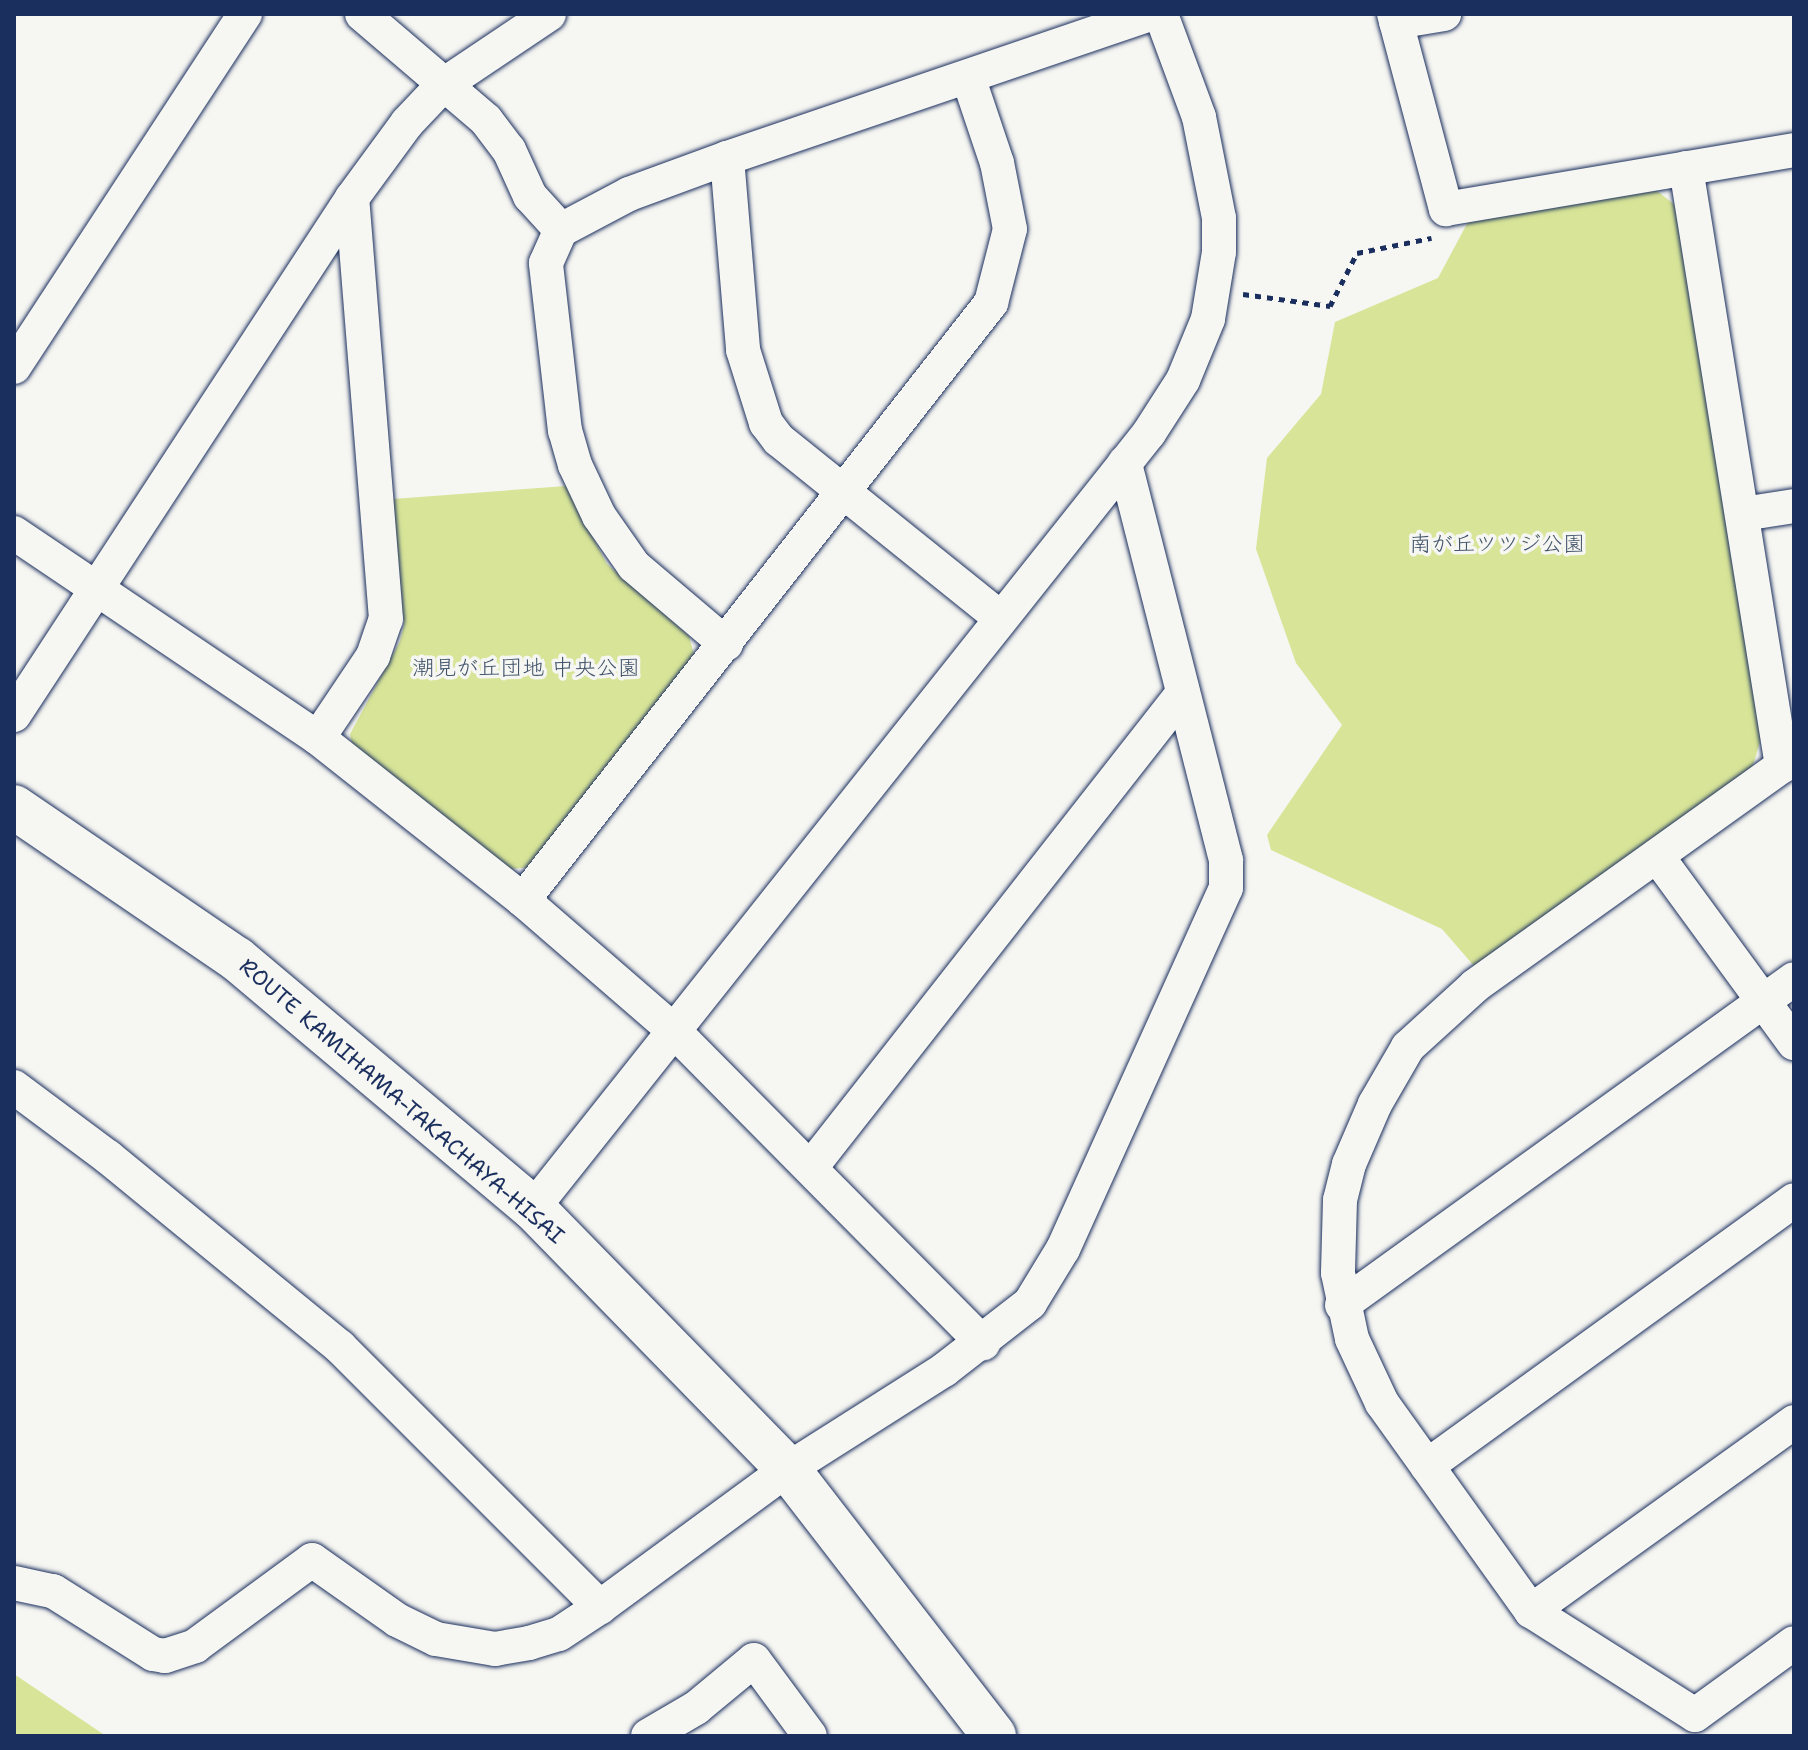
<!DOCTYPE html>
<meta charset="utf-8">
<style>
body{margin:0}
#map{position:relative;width:1808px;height:1750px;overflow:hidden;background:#f6f6f2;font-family:"Shantell Sans","Klee One",sans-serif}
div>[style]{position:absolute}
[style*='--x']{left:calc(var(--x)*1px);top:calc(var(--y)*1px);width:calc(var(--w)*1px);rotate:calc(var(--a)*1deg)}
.green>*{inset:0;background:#d8e598}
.path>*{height:5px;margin-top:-2.5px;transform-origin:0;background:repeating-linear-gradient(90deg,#1b2f5e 0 6px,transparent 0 12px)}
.roads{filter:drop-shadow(0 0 2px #1b2f5e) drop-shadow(0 0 2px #1b2f5e)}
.minor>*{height:34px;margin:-17px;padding:0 17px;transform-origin:17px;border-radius:17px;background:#f6f6f2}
.major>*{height:44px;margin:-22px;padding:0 22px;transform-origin:22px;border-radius:22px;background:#f6f6f2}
span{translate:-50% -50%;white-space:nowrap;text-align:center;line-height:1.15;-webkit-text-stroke:7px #f6f6f2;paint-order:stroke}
.park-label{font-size:22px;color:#41536a}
.street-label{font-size:22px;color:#1b2f5e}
.frame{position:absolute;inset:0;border:16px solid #1b2f5e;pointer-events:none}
</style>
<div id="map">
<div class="green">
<i style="clip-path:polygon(1652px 187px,1675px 205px,1761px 739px,1752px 768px,1474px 966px,1442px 929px,1271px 850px,1267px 835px,1342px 725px,1296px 663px,1256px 549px,1267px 458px,1321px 394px,1335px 322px,1438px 278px,1469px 220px)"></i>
<i style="clip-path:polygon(566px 486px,607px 564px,689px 636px,694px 655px,532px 867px,511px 869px,352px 744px,350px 734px,400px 641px,404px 625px,393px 499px)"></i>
<i style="clip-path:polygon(14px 1674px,106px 1736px,14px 1736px)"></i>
</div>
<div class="path">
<i style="--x:1243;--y:294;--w:88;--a:7.9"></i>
<i style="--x:1330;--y:306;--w:59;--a:-63"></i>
<i style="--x:1357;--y:253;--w:76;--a:-11.5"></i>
</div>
<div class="roads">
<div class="minor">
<i style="--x:362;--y:14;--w:163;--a:40.5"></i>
<i style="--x:486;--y:120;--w:38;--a:53"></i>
<i style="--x:509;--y:150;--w:51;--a:65.5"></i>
<i style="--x:530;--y:196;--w:46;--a:47.6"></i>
<i style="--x:1394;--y:14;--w:202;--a:75.1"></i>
<i style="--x:1446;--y:209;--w:353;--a:-9.6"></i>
<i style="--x:1396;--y:22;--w:49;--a:-9.5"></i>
<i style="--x:727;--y:158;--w:193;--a:85.2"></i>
<i style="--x:743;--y:350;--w:77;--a:72.5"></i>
<i style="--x:766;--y:423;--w:21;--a:53"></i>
<i style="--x:779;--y:440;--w:282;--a:38.8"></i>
<i style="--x:1686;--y:168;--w:606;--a:80.88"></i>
<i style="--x:1782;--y:766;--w:378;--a:144.4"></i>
<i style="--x:1475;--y:986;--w:91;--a:137.7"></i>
<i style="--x:1408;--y:1047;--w:66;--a:120.1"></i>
<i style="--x:1375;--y:1104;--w:65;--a:113.4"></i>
<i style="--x:1349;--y:1164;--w:37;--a:104"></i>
<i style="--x:1340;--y:1200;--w:73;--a:91.6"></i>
<i style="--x:1338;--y:1273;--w:67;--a:78"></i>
<i style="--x:1352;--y:1339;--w:71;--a:64.9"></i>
<i style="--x:1382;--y:1403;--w:256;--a:54.4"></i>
<i style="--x:1531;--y:1611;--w:194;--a:32.4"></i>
<i style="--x:1695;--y:1715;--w:122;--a:-36"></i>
<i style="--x:14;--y:367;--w:422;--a:-56.8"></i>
<i style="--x:1743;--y:514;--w:52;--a:-8.9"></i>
<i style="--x:14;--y:533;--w:367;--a:34"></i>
<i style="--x:318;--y:738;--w:261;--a:38.3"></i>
<i style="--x:523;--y:900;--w:198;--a:40.9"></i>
<i style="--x:673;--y:1030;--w:441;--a:45.3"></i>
<i style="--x:726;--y:644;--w:121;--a:-139.7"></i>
<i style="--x:634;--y:566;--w:61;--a:-125"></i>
<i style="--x:599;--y:516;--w:56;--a:-115.2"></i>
<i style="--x:575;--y:465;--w:35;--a:-106"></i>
<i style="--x:565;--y:431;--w:169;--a:-96.5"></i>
<i style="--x:546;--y:263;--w:36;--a:-66"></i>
<i style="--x:561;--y:230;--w:77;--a:-27.9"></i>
<i style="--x:629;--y:194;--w:104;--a:-20.2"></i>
<i style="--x:727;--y:158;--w:446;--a:-18.8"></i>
<i style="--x:14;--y:715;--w:618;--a:-56.82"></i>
<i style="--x:352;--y:198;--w:93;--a:-53.7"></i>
<i style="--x:407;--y:123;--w:51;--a:-46.6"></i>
<i style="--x:442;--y:86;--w:129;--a:-33.9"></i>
<i style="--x:318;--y:738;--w:99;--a:-56.1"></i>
<i style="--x:373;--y:656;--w:39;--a:-71"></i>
<i style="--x:386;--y:619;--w:422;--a:-94.6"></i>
<i style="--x:1657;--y:856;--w:232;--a:53.8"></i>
<i style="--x:523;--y:900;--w:759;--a:-51.91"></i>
<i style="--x:991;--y:303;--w:76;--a:-75.6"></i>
<i style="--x:1010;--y:229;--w:67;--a:-101.1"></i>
<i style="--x:997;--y:163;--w:91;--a:-108.6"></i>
<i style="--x:14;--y:1087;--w:117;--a:36.7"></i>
<i style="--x:108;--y:1157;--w:300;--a:39.3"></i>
<i style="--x:340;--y:1347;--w:368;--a:45"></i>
<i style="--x:812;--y:1166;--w:601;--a:-51.89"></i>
<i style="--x:533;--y:1208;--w:990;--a:-51.52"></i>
<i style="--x:1149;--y:433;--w:63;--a:-57.3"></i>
<i style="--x:1183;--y:380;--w:66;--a:-67.7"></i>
<i style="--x:1208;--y:319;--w:68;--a:-80.7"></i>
<i style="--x:1219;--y:252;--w:34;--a:-90"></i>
<i style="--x:1219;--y:218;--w:103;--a:-101.2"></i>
<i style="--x:1199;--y:117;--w:110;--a:-110.3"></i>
<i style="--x:1342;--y:1305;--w:557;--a:-35.8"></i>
<i style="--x:1427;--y:1466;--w:453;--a:-35.9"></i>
<i style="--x:14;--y:1583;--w:40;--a:12"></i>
<i style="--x:53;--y:1591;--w:118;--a:32.2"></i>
<i style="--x:153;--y:1654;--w:12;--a:9"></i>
<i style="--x:165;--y:1656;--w:32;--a:-18"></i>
<i style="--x:195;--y:1646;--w:145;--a:-36.3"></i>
<i style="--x:312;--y:1560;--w:104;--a:35.2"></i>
<i style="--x:397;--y:1620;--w:43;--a:26"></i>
<i style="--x:436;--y:1639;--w:60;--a:9.6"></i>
<i style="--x:495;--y:1649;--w:35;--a:-10"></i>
<i style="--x:529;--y:1643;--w:31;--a:-17"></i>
<i style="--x:559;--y:1634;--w:49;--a:-33.4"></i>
<i style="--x:600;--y:1607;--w:233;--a:-36.3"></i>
<i style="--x:788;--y:1469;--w:185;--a:-32.4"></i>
<i style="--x:944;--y:1370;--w:109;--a:-37.9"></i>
<i style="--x:1030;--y:1303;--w:63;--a:-58.6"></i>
<i style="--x:1063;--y:1249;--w:396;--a:-65.7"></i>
<i style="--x:1226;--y:888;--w:28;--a:-90"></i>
<i style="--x:1226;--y:860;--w:410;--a:-104.3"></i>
<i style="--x:1531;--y:1611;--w:324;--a:-35.7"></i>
<i style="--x:648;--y:1736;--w:56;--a:-30.3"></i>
<i style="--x:696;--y:1708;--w:75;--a:-39.6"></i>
<i style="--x:754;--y:1660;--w:94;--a:53.6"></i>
</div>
<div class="major">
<i style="--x:14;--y:807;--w:270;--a:34.3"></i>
<i style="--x:237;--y:959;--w:387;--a:40.1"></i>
<i style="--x:533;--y:1208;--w:365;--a:45.7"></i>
<i style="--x:788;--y:1469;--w:337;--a:52.3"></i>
</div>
</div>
<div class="park-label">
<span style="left:1497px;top:544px">南が丘ツツジ公園</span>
<span style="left:526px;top:668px">潮見が丘団地 中央公園</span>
</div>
<div class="street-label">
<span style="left:402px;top:1101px;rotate:41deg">ROUTE KAMIHAMA-TAKACHAYA-HISAI</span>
</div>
<div class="frame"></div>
</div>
